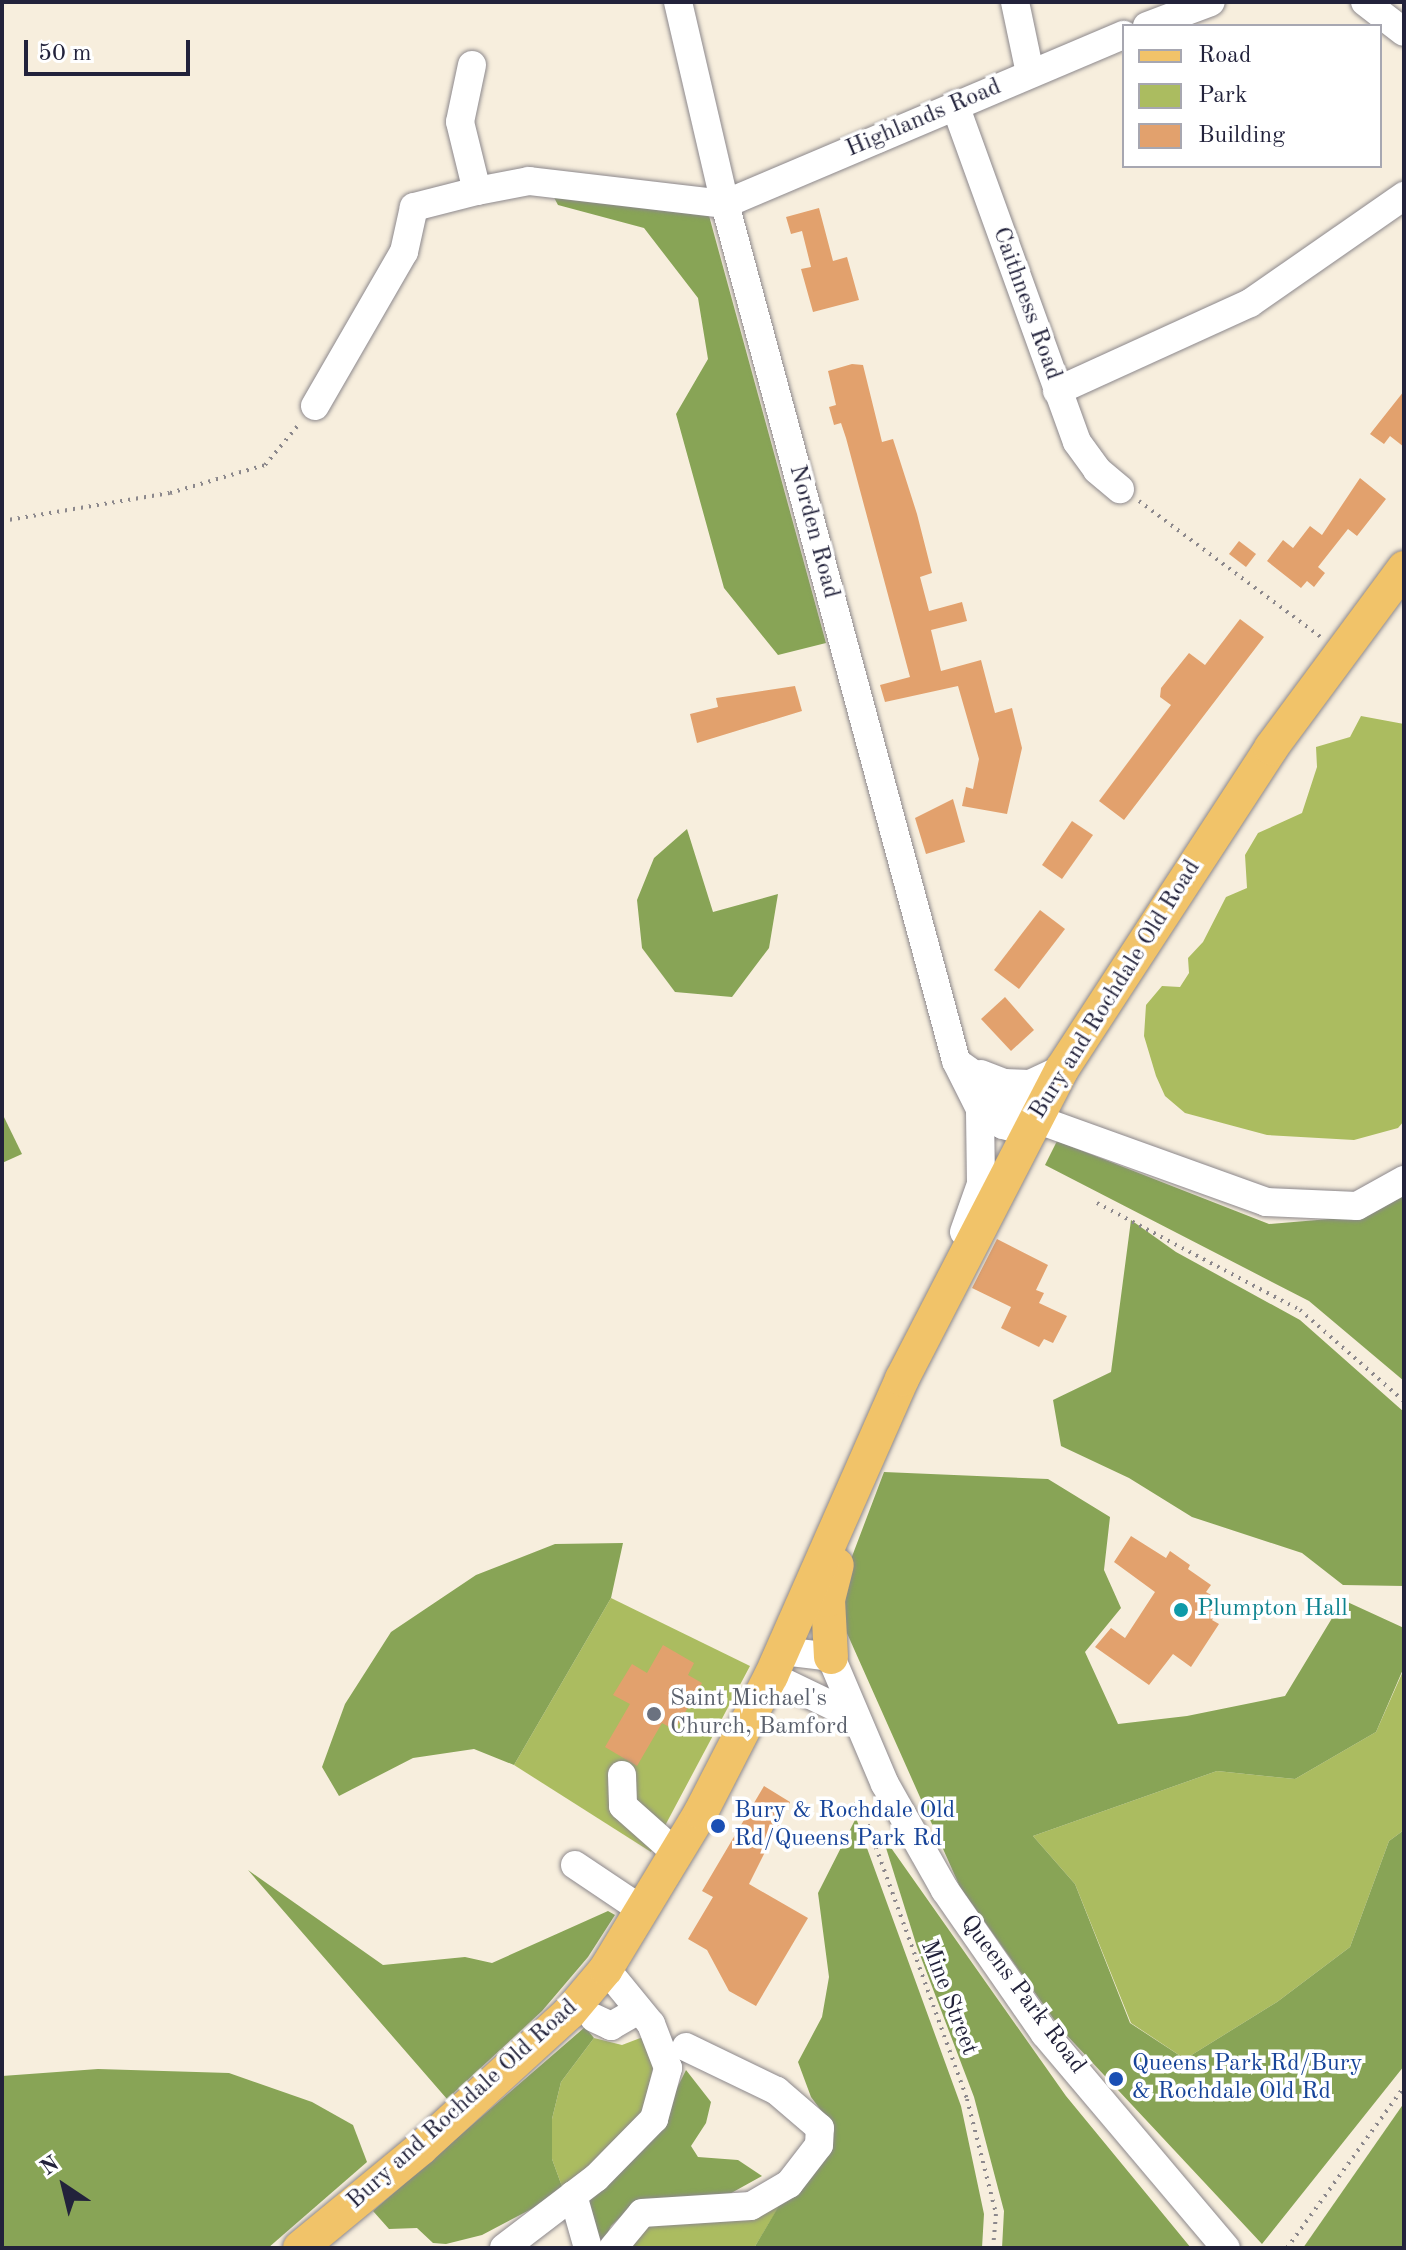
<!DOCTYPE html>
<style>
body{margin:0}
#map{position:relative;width:1406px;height:2250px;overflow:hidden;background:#f7eedd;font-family:"Old Standard TT",serif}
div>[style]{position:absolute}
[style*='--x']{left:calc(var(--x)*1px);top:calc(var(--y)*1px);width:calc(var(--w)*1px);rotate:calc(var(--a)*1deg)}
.green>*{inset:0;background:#abbc60}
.forest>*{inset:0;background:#88a456}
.building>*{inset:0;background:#e2a16d}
.path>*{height:4px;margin-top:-2px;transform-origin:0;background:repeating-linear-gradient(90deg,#8c888c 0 2px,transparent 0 8px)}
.roads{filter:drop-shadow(0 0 2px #8c888c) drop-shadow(0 0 2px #8c888c)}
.minor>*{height:28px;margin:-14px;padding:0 14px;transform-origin:14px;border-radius:14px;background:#fff}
.major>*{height:34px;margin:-17px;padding:0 17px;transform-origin:17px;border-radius:17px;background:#f1c369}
.dots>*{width:22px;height:22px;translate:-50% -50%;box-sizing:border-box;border:4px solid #fff;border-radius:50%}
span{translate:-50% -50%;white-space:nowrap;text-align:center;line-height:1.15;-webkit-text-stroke:7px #fff;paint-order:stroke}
.street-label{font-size:24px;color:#22223b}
.culture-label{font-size:24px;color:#0d838f}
.left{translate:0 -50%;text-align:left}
.worship-label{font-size:24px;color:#5b616d}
.transit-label{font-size:24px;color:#164399}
.frame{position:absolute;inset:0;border:4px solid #22223b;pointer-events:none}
.legend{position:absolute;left:1122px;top:24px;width:260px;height:144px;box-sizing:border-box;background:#fff;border:2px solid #a7a7b1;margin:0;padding:10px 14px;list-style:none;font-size:24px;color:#22223b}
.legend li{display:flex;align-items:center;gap:16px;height:40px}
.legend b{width:40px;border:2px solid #a7a7b1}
.north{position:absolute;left:24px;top:2146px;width:80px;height:80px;-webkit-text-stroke:6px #fff;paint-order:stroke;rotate:325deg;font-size:22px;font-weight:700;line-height:32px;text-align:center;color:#22223b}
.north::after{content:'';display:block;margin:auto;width:28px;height:36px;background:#22223b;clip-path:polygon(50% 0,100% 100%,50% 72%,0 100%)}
.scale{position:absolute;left:24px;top:40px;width:166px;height:36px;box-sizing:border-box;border:4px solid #22223b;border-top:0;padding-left:10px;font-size:24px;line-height:28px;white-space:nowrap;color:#22223b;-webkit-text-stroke:6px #fff;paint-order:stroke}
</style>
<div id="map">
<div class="green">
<i style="clip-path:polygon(1361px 716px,1404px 724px,1404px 1121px,1398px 1128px,1354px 1140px,1267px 1135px,1185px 1113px,1165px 1096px,1156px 1076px,1144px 1036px,1146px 1005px,1162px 986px,1180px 987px,1189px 973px,1188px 958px,1203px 942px,1226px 897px,1247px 888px,1245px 855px,1258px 833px,1302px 813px,1317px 767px,1316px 747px,1350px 737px)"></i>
<i style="clip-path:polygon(611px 1598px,750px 1666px,651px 1852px,514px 1765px)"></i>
<i style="clip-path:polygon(1404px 1669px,1404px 1830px,1389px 1841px,1350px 1947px,1277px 2002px,1185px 2059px,1131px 2023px,1075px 1884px,1033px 1836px,1217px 1771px,1295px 1779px,1376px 1732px)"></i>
<i style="clip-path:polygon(643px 2037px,653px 2068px,640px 2123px,564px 2192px,552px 2159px,552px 2119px,561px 2082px,594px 2038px,622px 2045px)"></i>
<i style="clip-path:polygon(780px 2205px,754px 2248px,623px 2248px,645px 2224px)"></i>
</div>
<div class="forest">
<i style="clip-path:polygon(550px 190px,708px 212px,826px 643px,778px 655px,724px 588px,676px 414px,708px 359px,698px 298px,644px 228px,558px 205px)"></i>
<i style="clip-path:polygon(687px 829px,713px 912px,778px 894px,769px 948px,732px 997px,675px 992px,642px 948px,637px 900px,654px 858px)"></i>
<i style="clip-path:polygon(2px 1113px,22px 1154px,2px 1163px)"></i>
<i style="clip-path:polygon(1057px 1141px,1269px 1224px,1365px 1216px,1404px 1196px,1404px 1381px,1309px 1301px,1045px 1165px)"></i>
<i style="clip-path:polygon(1131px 1220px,1176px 1252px,1300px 1320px,1404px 1412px,1404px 1586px,1343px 1585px,1302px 1553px,1192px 1517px,1129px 1478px,1061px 1446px,1053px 1400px,1111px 1372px)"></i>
<i style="clip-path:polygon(884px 1472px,1048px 1479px,1110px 1517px,1104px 1570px,1121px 1608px,1085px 1652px,1118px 1724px,1187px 1716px,1285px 1696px,1343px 1600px,1404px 1628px,1404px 1667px,1376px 1732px,1295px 1779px,1217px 1771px,1033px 1836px,1075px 1884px,1130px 2023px,1185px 2059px,1277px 2002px,1350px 1947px,1389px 1841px,1404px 1830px,1404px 2066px,1262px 2244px,1060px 2028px,960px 1887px,834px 1604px)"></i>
<i style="clip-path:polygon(623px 1543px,611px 1598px,514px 1765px,474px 1749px,413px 1758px,339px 1796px,322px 1767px,345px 1704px,391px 1632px,476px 1575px,555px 1544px)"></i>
<i style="clip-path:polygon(856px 1818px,961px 2106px,984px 2214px,982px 2248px,754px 2248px,829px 2121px,811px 2097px,798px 2062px,822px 2017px,829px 1977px,818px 1893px)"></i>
<i style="clip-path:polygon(882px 1835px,1066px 2096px,1191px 2248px,1002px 2248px,1004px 2211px,974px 2097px,917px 1947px)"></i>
<i style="clip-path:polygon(248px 1870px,383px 1965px,465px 1957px,492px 1963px,608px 1911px,615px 1915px,588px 1957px,542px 2011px,447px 2099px)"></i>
<i style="clip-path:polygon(585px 2027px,594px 2038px,561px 2082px,552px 2119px,552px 2159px,564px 2192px,482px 2235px,446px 2244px,433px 2243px,417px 2228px,389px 2229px,373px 2211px)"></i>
<i style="clip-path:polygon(98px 2069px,229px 2073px,312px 2102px,353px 2125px,367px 2162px,268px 2248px,2px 2248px,2px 2076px)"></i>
<i style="clip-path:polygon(686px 2070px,711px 2102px,706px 2123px,691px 2146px,698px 2157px,738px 2160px,762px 2176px,715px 2202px,631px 2207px,611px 2226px,600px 2248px,579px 2200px,658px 2126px)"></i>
<i style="clip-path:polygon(1404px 2103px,1404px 2248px,1303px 2248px)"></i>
</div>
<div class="building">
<i style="clip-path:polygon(819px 208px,833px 261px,847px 257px,859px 300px,813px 312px,801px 269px,811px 267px,802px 231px,791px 234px,786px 217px)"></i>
<i style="clip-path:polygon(852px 364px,863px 365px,882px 442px,893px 439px,917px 514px,932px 573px,920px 577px,929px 611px,962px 602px,967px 621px,931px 630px,941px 671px,981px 660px,995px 713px,1012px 708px,1022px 748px,1007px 814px,962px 806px,966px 787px,973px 789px,979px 759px,958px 686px,885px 702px,880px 685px,910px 677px,846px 438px,841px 423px,834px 425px,829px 407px,836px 405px,828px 371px)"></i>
<i style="clip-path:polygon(1404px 391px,1404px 447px,1390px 436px,1384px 444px,1370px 434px)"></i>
<i style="clip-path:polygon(1360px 478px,1386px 499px,1357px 536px,1348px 529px,1318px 567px,1325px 573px,1314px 587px,1307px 581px,1301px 588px,1267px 561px,1283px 540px,1293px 548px,1310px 526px,1322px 535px)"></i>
<i style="clip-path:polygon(1239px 541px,1256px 554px,1246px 567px,1229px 554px)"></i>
<i style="clip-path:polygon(1240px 619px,1264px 637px,1124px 820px,1099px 801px,1171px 705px,1160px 697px,1161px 688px,1189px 653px,1205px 665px)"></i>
<i style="clip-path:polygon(795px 686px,802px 711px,697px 743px,690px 714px,718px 707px,716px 698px)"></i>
<i style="clip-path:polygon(953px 799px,965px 842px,926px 854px,915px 818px)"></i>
<i style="clip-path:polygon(1072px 821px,1093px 835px,1062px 879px,1042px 865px)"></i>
<i style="clip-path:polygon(1040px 910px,1065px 929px,1019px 989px,994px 970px)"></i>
<i style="clip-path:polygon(1005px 997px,1034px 1030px,1011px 1051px,981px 1019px)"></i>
<i style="clip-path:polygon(997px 1239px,1048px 1265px,1036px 1290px,1044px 1293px,1039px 1303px,1067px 1316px,1053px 1343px,1044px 1339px,1039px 1347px,1001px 1328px,1011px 1307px,972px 1288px)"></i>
<i style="clip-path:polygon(1131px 1536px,1166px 1558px,1170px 1551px,1190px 1565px,1188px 1569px,1211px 1585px,1206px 1592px,1225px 1603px,1212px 1620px,1219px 1624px,1191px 1667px,1173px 1654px,1149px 1685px,1095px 1647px,1111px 1628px,1125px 1638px,1155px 1592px,1114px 1562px)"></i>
<i style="clip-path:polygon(663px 1645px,694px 1663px,688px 1675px,702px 1683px,675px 1730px,662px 1723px,637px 1766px,605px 1747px,630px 1704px,613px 1695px,632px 1664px,647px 1673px)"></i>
<i style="clip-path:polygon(764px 1786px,790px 1802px,749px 1884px,808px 1918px,756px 2006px,729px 1991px,707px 1950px,688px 1939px,713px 1897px,702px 1891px)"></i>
</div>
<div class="path">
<i style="--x:1139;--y:501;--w:227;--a:36.8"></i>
<i style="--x:2;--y:521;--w:170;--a:-9.5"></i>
<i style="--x:170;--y:493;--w:99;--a:-16.4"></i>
<i style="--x:265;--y:465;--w:55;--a:-50.2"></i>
<i style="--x:1097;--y:1203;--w:229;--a:27.8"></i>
<i style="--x:1300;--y:1310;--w:138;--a:41.2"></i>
<i style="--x:864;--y:1799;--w:13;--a:148"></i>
<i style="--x:853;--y:1806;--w:16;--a:43"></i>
<i style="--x:865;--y:1817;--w:300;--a:70.1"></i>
<i style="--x:967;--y:2099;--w:119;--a:75.8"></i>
<i style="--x:996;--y:2214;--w:34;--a:95"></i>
<i style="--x:1287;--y:2248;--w:199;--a:-54"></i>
</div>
<div class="roads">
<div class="minor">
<i style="--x:678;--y:2;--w:207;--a:76.9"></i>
<i style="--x:725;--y:204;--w:888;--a:74.91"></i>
<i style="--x:956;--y:1061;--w:54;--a:63.4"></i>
<i style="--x:980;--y:1109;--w:28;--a:35"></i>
<i style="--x:1003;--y:1125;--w:27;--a:15"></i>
<i style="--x:1015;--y:2;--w:73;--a:78.1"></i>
<i style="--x:1365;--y:2;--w:49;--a:37.6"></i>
<i style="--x:1147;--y:26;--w:68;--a:-20.6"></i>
<i style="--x:472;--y:65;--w:58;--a:101.9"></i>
<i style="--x:460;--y:122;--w:71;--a:76.2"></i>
<i style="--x:477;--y:191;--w:53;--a:-10.9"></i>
<i style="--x:529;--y:181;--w:197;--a:6.7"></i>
<i style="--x:725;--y:204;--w:433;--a:-23"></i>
<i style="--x:955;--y:105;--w:358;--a:70.1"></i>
<i style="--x:1077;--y:442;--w:34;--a:54"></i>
<i style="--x:1097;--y:470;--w:30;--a:40"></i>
<i style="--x:1057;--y:391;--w:212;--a:-24.5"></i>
<i style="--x:1250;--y:303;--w:188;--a:-34.8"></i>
<i style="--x:315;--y:406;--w:178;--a:-60"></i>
<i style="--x:404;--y:252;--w:46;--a:-77.5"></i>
<i style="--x:414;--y:207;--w:65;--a:-14.3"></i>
<i style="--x:962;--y:1066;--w:91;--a:35.6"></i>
<i style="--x:1036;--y:1119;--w:245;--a:19.8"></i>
<i style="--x:1266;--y:1202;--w:91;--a:2.5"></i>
<i style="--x:1357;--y:1206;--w:54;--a:-29"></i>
<i style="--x:981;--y:1074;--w:25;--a:21"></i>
<i style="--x:1004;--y:1083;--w:26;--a:2"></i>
<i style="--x:1030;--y:1084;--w:35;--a:-25"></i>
<i style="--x:964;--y:1232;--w:51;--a:-70.5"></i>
<i style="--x:981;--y:1184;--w:75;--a:-90.8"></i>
<i style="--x:783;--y:1651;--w:48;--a:7.1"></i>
<i style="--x:831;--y:1657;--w:138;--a:67"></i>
<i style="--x:885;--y:1784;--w:122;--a:60.5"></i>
<i style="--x:945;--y:1890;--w:175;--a:55.2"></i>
<i style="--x:1045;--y:2034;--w:280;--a:49.8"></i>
<i style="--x:771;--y:1676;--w:94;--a:25.8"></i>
<i style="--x:622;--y:1775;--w:31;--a:88"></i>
<i style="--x:623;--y:1806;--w:71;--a:41.6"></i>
<i style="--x:575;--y:1865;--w:81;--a:33.9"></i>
<i style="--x:594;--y:2018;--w:19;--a:25"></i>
<i style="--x:611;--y:2026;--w:32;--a:-30"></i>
<i style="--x:573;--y:2195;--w:55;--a:74.2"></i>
<i style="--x:504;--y:2248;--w:116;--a:-37.3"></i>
<i style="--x:596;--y:2178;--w:83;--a:-45.5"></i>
<i style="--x:654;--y:2119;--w:53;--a:-74.6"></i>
<i style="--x:668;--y:2068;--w:47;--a:-111.1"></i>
<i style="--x:651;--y:2024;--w:71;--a:-129.3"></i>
<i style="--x:613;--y:2248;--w:45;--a:-50.4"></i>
<i style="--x:642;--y:2213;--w:109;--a:-3.7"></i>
<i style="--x:751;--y:2206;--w:44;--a:-30.1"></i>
<i style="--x:789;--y:2184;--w:49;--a:-52.4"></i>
<i style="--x:819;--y:2145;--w:17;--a:-87"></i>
<i style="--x:820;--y:2128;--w:57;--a:-139.3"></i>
<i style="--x:777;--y:2091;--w:101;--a:-154.2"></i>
</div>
<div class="major">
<i style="--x:831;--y:1657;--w:57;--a:-93"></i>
<i style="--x:828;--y:1600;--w:36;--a:-76"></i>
<i style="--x:300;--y:2248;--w:156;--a:-39.5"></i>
<i style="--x:420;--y:2149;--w:202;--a:-42.4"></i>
<i style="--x:569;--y:2013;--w:57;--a:-49.9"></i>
<i style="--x:606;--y:1969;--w:184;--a:-58.8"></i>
<i style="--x:701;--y:1812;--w:153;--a:-62.8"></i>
<i style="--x:771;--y:1676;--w:325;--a:-66.2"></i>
<i style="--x:902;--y:1379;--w:349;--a:-62.7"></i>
<i style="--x:1062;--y:1069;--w:383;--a:-56.9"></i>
<i style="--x:1271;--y:748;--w:224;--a:-53.5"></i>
</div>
</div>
<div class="dots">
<i style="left:1181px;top:1610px;background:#0f9aa8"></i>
<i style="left:654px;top:1714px;background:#6b7280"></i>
<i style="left:718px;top:1826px;background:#1a4fb4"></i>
<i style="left:1116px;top:2079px;background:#1a4fb4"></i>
</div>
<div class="street-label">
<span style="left:924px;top:119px;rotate:-23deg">Highlands Road</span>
<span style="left:1026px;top:304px;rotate:70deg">Caithness Road</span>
<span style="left:813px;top:532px;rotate:75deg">Norden Road</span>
<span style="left:1116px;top:990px;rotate:-58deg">Bury and Rochdale Old Road</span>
<span style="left:1022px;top:1995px;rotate:53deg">Queens Park Road</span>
<span style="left:948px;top:1998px;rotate:69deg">Mine Street</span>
<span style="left:463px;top:2105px;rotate:-42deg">Bury and Rochdale Old Road</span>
</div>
<div class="culture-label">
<span class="left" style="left:1197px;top:1610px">Plumpton Hall</span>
</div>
<div class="worship-label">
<span class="left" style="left:670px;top:1714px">Saint Michael's<br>Church, Bamford</span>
</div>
<div class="transit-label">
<span class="left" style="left:734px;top:1826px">Bury &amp; Rochdale Old<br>Rd/Queens Park Rd</span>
<span class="left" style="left:1132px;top:2079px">Queens Park Rd/Bury<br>&amp; Rochdale Old Rd</span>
</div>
<div class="frame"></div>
<ul class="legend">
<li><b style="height:10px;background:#f1c369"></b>Road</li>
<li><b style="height:22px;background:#abbc60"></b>Park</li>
<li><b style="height:22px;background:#e2a16d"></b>Building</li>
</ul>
<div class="north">N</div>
<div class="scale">50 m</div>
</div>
